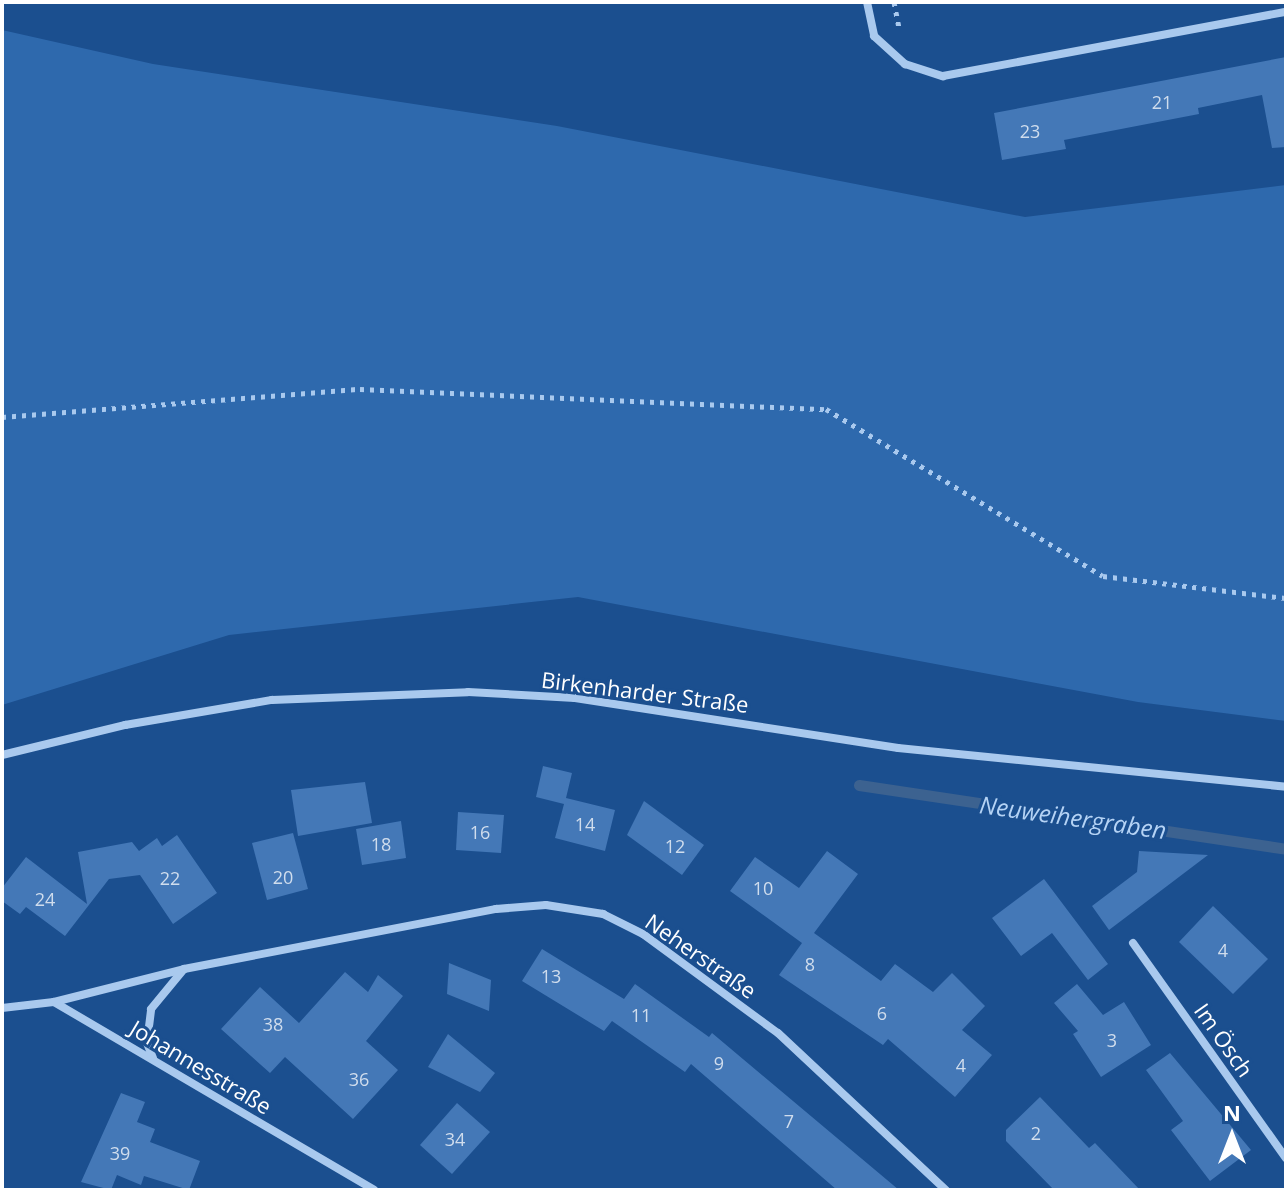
<!DOCTYPE html>
<meta charset="utf-8">
<style>
body{margin:0}
#map{position:relative;width:1288px;height:1192px;overflow:hidden;background:#1b4f8f;font-family:"Open Sans",sans-serif}
div>[style]{position:absolute}
[style*='--x']{left:calc(var(--x)*1px);top:calc(var(--y)*1px);width:calc(var(--w)*1px);rotate:calc(var(--a)*1deg)}
.green>*{inset:0;background:#2e69ad}
.stream>*{height:11px;margin:-5.5px;padding:0 5.5px;transform-origin:5.5px;border-radius:5.5px;background:#3c6290}
.building>*{inset:0;background:#4478b7}
.path>*{height:5px;margin-top:-2.5px;transform-origin:0;background:repeating-linear-gradient(90deg,#a9c9ee 0 4px,transparent 0 10px)}
.street>*{height:8px;margin:-4px;padding:0 4px;transform-origin:4px;border-radius:4px;background:#a9c9ee}
span{translate:-50% -50%;white-space:nowrap;text-align:center;line-height:1.15;-webkit-text-stroke:6px #1b4f8f;paint-order:stroke}
.number-label{font-size:18px;color:#d0dded}
.number-label span{-webkit-text-stroke-width:0}
.street-label{font-size:22px;color:#fff}
.water-label{font-size:24px;color:#b5d3f5;font-style:italic}
.frame{position:absolute;inset:0;border:4px solid #fff;pointer-events:none}
.north{position:absolute;left:1192px;top:1096px;width:80px;height:80px;-webkit-text-stroke:6px #1b4f8f;paint-order:stroke;rotate:0deg;font-size:22px;font-weight:700;line-height:32px;text-align:center;color:#fff}
.north::after{content:'';display:block;margin:auto;width:28px;height:36px;background:#fff;clip-path:polygon(50% 0,100% 100%,50% 72%,0 100%)}
</style>
<div id="map">
<div class="green">
<i style="clip-path:polygon(2px 30px,153px 64px,557px 126px,1025px 217px,1286px 185px,1286px 721px,1138px 702px,578px 597px,229px 635px,2px 705px)"></i>
</div>
<div class="stream">
<i style="--x:859;--y:785;--w:432;--a:8.5"></i>
</div>
<div class="building">
<i style="clip-path:polygon(1286px 57px,1286px 147px,1272px 148px,1262px 95px,1198px 108px,1199px 114px,1064px 140px,1066px 149px,1002px 160px,994px 113px)"></i>
<i style="clip-path:polygon(543px 766px,572px 773px,566px 798px,615px 810px,605px 851px,555px 838px,564px 804px,536px 797px)"></i>
<i style="clip-path:polygon(365px 782px,372px 823px,298px 836px,291px 790px)"></i>
<i style="clip-path:polygon(644px 801px,704px 845px,682px 875px,627px 835px)"></i>
<i style="clip-path:polygon(458px 812px,504px 815px,501px 853px,456px 850px)"></i>
<i style="clip-path:polygon(401px 821px,406px 858px,362px 865px,356px 829px)"></i>
<i style="clip-path:polygon(293px 833px,308px 889px,267px 900px,252px 843px)"></i>
<i style="clip-path:polygon(177px 835px,217px 893px,173px 924px,140px 875px,109px 879px,65px 936px,26px 907px,20px 914px,2px 901px,2px 888px,26px 857px,87px 904px,78px 852px,132px 842px,139px 851px,157px 838px,162px 846px)"></i>
<i style="clip-path:polygon(827px 851px,858px 874px,814px 933px,881px 981px,895px 964px,933px 992px,952px 973px,985px 1006px,962px 1030px,992px 1055px,955px 1097px,888px 1039px,883px 1045px,779px 975px,802px 943px,730px 891px,755px 857px,799px 888px)"></i>
<i style="clip-path:polygon(1139px 851px,1208px 855px,1109px 930px,1092px 906px,1137px 872px)"></i>
<i style="clip-path:polygon(1044px 879px,1108px 964px,1088px 980px,1052px 933px,1021px 956px,992px 918px)"></i>
<i style="clip-path:polygon(1213px 906px,1268px 959px,1233px 994px,1179px 942px)"></i>
<i style="clip-path:polygon(542px 949px,624px 999px,635px 984px,709px 1037px,712px 1033px,899px 1190px,837px 1190px,691px 1064px,685px 1072px,612px 1021px,604px 1031px,522px 981px)"></i>
<i style="clip-path:polygon(449px 963px,491px 980px,489px 1011px,447px 994px)"></i>
<i style="clip-path:polygon(345px 972px,368px 992px,378px 975px,403px 996px,366px 1041px,398px 1070px,353px 1119px,285px 1057px,270px 1073px,221px 1029px,260px 987px,299px 1023px)"></i>
<i style="clip-path:polygon(1077px 984px,1103px 1015px,1124px 1002px,1151px 1045px,1101px 1077px,1073px 1034px,1078px 1031px,1054px 1003px)"></i>
<i style="clip-path:polygon(448px 1034px,495px 1073px,480px 1092px,428px 1067px)"></i>
<i style="clip-path:polygon(1170px 1053px,1251px 1150px,1210px 1181px,1171px 1130px,1183px 1121px,1146px 1070px)"></i>
<i style="clip-path:polygon(121px 1093px,145px 1102px,137px 1122px,155px 1129px,150px 1142px,200px 1161px,189px 1190px,144px 1176px,141px 1185px,117px 1175px,111px 1190px,81px 1182px)"></i>
<i style="clip-path:polygon(1040px 1097px,1089px 1148px,1095px 1143px,1140px 1190px,1054px 1190px,1006px 1141px,1006px 1130px)"></i>
<i style="clip-path:polygon(457px 1103px,490px 1132px,452px 1174px,420px 1145px)"></i>
</div>
<div class="path">
<i style="--x:894;--y:2;--w:25;--a:79"></i>
<i style="--x:2;--y:417;--w:359;--a:-4.5"></i>
<i style="--x:360;--y:389;--w:466;--a:2.5"></i>
<i style="--x:826;--y:409;--w:323;--a:31.1"></i>
<i style="--x:1103;--y:576;--w:184;--a:6.9"></i>
</div>
<div class="street">
<i style="--x:867;--y:2;--w:35;--a:78"></i>
<i style="--x:874;--y:36;--w:42;--a:42.1"></i>
<i style="--x:905;--y:64;--w:40;--a:18"></i>
<i style="--x:943;--y:76;--w:349;--a:-10.6"></i>
<i style="--x:2;--y:755;--w:127;--a:-13.7"></i>
<i style="--x:125;--y:725;--w:149;--a:-9.7"></i>
<i style="--x:272;--y:700;--w:196;--a:-2.3"></i>
<i style="--x:468;--y:692;--w:107;--a:3.2"></i>
<i style="--x:575;--y:698;--w:327;--a:8.8"></i>
<i style="--x:898;--y:748;--w:390;--a:5.7"></i>
<i style="--x:1133;--y:943;--w:264;--a:54.6"></i>
<i style="--x:54;--y:1002;--w:134;--a:-14.2"></i>
<i style="--x:184;--y:969;--w:318;--a:-10.9"></i>
<i style="--x:496;--y:909;--w:50;--a:-4.6"></i>
<i style="--x:546;--y:905;--w:58;--a:9"></i>
<i style="--x:603;--y:914;--w:45;--a:26.6"></i>
<i style="--x:643;--y:934;--w:167;--a:36.3"></i>
<i style="--x:778;--y:1033;--w:230;--a:43.1"></i>
<i style="--x:2;--y:1008;--w:52;--a:-6.6"></i>
<i style="--x:54;--y:1002;--w:371;--a:30.4"></i>
<i style="--x:153;--y:1058;--w:16;--a:-112"></i>
<i style="--x:147;--y:1043;--w:34;--a:-83"></i>
<i style="--x:151;--y:1009;--w:52;--a:-50.5"></i>
</div>
<div class="number-label">
<span style="left:1162px;top:102px">21</span>
<span style="left:1030px;top:131px">23</span>
<span style="left:585px;top:824px">14</span>
<span style="left:480px;top:832px">16</span>
<span style="left:381px;top:844px">18</span>
<span style="left:675px;top:846px">12</span>
<span style="left:283px;top:877px">20</span>
<span style="left:170px;top:878px">22</span>
<span style="left:763px;top:888px">10</span>
<span style="left:45px;top:899px">24</span>
<span style="left:1223px;top:950px">4</span>
<span style="left:810px;top:964px">8</span>
<span style="left:551px;top:976px">13</span>
<span style="left:882px;top:1013px">6</span>
<span style="left:641px;top:1015px">11</span>
<span style="left:273px;top:1024px">38</span>
<span style="left:1112px;top:1040px">3</span>
<span style="left:719px;top:1063px">9</span>
<span style="left:961px;top:1065px">4</span>
<span style="left:359px;top:1079px">36</span>
<span style="left:789px;top:1121px">7</span>
<span style="left:1036px;top:1133px">2</span>
<span style="left:455px;top:1139px">34</span>
<span style="left:120px;top:1153px">39</span>
</div>
<div class="street-label">
<span style="left:645px;top:692px;rotate:7deg">Birkenharder Straße</span>
<span style="left:701px;top:956px;rotate:35deg">Neherstraße</span>
<span style="left:1224px;top:1040px;rotate:55deg">Im Ösch</span>
<span style="left:201px;top:1067px;rotate:31deg">Johannesstraße</span>
</div>
<div class="water-label">
<span style="left:1073px;top:817px;rotate:8deg">Neuweihergraben</span>
</div>
<div class="frame"></div>
<div class="north">N</div>
</div>
